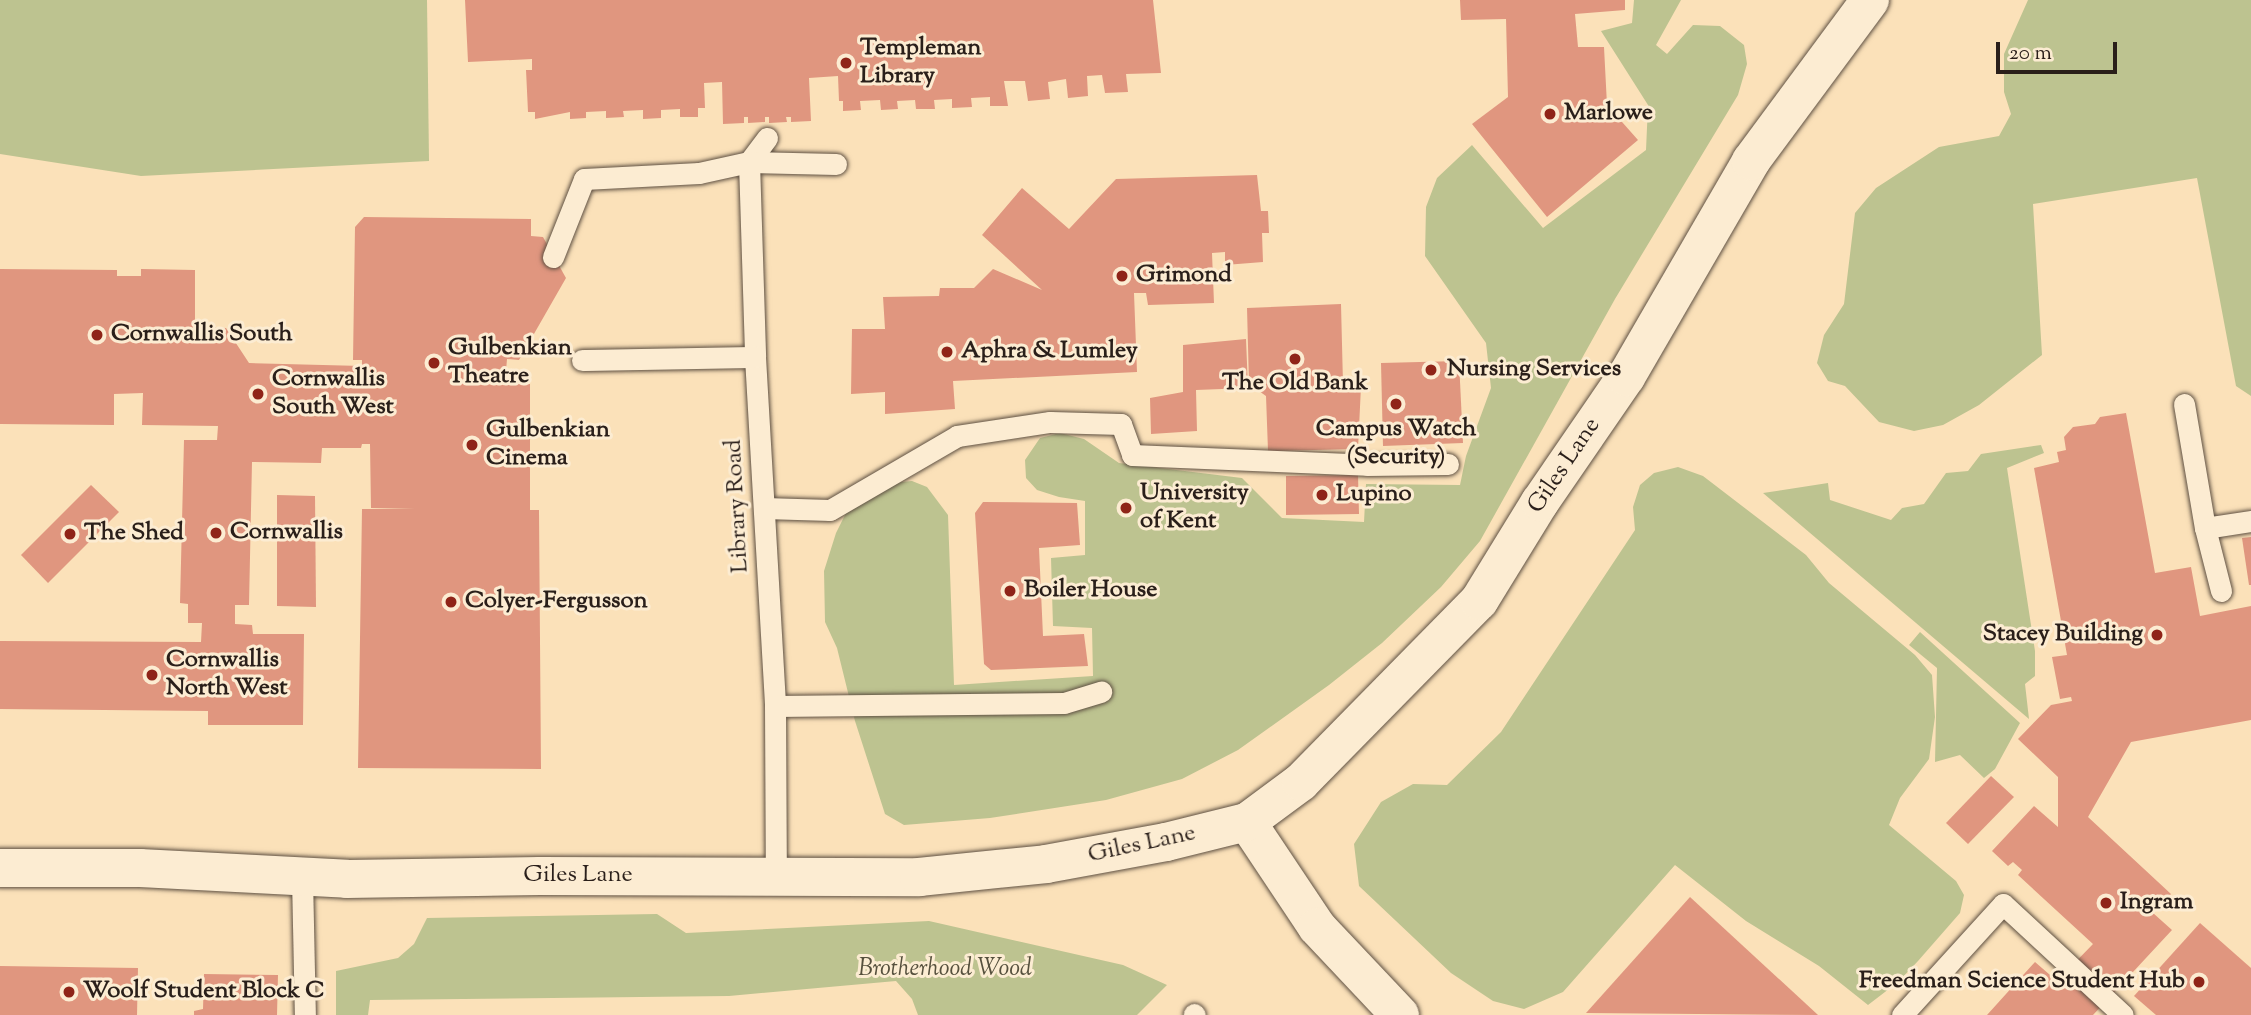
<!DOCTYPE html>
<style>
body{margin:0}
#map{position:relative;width:2251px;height:1015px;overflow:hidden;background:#fbe1b9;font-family:"Sorts Mill Goudy",serif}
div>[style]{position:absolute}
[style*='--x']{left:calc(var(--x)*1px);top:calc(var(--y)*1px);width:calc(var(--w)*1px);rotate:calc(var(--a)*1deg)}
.green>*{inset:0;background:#bdc390}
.building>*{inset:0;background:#e0967f}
.roads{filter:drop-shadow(0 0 2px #5e5042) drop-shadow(0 0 2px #5e5042)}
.lane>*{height:21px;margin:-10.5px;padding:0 10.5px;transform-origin:10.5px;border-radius:10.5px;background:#fcecd2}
.street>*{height:38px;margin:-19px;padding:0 19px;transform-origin:19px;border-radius:19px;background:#fcecd2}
.dots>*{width:19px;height:19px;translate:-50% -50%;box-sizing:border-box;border:4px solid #fcecd2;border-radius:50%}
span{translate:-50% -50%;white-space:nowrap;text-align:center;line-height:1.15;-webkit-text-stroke:6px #fcecd2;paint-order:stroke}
.poi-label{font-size:24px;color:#2a1f1a;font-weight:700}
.left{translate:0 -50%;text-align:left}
.right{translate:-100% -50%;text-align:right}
.street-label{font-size:24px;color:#2a1f1a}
.park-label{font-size:24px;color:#56503d;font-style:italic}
.scale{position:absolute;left:1996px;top:42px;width:121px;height:32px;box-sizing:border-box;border:4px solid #2a1f1a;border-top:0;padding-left:9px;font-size:21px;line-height:24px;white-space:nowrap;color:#2a1f1a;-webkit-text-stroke:5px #fcecd2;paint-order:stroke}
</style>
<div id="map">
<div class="green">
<i style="clip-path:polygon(0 0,427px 0,429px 161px,141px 176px,0 154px)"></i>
<i style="clip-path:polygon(1634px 0,1681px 0,1656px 45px,1667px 54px,1693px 25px,1720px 26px,1744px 45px,1747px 64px,1738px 95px,1615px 299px,1480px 541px,1441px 587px,1382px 643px,1329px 685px,1238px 750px,1182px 779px,1106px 800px,990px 818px,904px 825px,885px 814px,855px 721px,837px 648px,825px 622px,824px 571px,836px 533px,846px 513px,867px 496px,891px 483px,912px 481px,927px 487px,948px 515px,954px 685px,1093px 676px,1092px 628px,1053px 626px,1051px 558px,1085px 555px,1085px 501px,1059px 497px,1037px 490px,1026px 478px,1025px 460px,1040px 438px,1060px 433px,1084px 439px,1119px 463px,1242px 478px,1282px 518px,1364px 522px,1366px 484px,1460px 485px,1466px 456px,1491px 388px,1486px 343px,1425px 256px,1426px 207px,1437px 178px,1472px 145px,1543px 228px,1646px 150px,1648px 105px,1601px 31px,1632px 23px)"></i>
<i style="clip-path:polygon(2028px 0,2251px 0,2251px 396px,2236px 386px,2197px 178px,2033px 204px,2042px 355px,1979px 405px,1943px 425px,1914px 431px,1879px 422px,1845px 386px,1828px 381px,1817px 363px,1824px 335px,1844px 304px,1855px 213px,1876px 188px,1939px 147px,1999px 136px,2011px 114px,2004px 92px,2004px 54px)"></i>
<i style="clip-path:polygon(2041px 445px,2044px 453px,2007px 468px,2035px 651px,2035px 676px,2025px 684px,2029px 719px,1763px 493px,1828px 483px,1830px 500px,1891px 520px,1902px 508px,1924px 504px,1946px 473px,1968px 471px,1981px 454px)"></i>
<i style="clip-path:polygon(1678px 467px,1703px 476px,1806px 555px,1829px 583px,1915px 655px,1932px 675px,1935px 717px,1929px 759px,1900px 798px,1889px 825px,1956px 881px,1964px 895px,1960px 913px,1918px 961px,1898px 982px,1868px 1005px,1819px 966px,1746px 921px,1675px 865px,1563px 992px,1524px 1009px,1493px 1001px,1451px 973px,1359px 886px,1354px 844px,1381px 802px,1413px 784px,1447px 785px,1501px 732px,1635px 530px,1633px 507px,1640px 485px,1654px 473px)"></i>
<i style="clip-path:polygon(1920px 632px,2020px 723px,1995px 769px,1984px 778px,1960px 755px,1935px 762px,1937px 668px,1909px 645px)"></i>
<i style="clip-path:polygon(657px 914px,686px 933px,929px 921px,1123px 965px,1167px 985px,1137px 1015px,918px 1015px,912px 999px,896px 981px,729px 996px,370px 1000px,368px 1015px,336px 1015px,336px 971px,398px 958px,414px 944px,427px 918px)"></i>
</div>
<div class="building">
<i style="clip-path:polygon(465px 0,1153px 0,1161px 73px,1126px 74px,1128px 92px,1105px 93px,1102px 75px,1087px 76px,1088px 96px,1068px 98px,1066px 79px,1048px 82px,1050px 99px,1028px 101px,1025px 81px,1004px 81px,1008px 106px,990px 106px,990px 97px,971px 98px,972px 107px,952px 108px,952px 99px,934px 100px,935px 109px,916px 109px,915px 100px,897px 101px,898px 109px,881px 110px,880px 100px,860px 101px,861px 110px,843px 111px,843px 101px,839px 101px,838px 76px,809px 78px,811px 121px,791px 122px,791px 117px,786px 117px,787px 122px,769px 123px,769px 117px,765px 117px,765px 122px,748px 123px,748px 117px,744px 117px,744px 123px,723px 124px,722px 82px,704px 83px,705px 108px,698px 108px,698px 117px,680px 117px,680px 109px,661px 110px,661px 118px,643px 119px,643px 110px,623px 111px,624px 117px,606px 118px,606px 111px,586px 112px,586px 118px,570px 119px,570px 112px,535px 119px,535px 112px,528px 112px,526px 70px,532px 70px,532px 59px,468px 62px)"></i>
<i style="clip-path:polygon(1460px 0,1625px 0,1625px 10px,1575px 14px,1578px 47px,1604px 47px,1607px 105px,1638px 140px,1547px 217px,1472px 124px,1508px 97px,1506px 19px,1461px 20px)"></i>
<i style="clip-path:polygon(1257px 175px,1261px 211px,1268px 211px,1269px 233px,1262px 233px,1263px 262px,1225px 265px,1225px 252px,1212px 253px,1214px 303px,1148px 305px,1146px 293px,1134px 293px,1137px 372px,953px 381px,955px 409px,885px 414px,885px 392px,851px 394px,852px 329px,885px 329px,883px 297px,939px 296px,940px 288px,974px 288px,993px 269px,1042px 290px,982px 235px,1022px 188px,1069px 229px,1116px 179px)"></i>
<i style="clip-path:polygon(364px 217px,531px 219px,531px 236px,543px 237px,566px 278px,519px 360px,507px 359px,505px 383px,530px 384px,530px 510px,539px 510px,541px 769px,358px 768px,362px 509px,415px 509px,371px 508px,370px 444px,362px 444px,361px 448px,322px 448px,321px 463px,252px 462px,249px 605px,235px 605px,235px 624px,252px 625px,253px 634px,304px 634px,303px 725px,208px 725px,208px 711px,0 709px,0 641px,201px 642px,202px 623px,188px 623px,188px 604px,180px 603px,184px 440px,217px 440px,218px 426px,142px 425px,143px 393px,114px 394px,114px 425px,0 424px,0 269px,117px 270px,117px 276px,141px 276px,141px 269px,195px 270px,195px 327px,226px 328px,249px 363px,362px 366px,362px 360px,353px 360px,355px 227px)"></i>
<i style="clip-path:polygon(1341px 304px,1343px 384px,1361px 386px,1358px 449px,1268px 451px,1266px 396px,1249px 384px,1247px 308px)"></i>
<i style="clip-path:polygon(1246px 339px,1248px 388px,1196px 390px,1197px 431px,1151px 434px,1150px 398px,1183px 392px,1183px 345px)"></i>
<i style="clip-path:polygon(1459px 361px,1463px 443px,1383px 446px,1381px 363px)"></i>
<i style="clip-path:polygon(2126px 413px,2155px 573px,2191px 567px,2200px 616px,2251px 606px,2251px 720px,2131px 742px,2088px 817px,2171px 894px,2153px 913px,2172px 930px,2093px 1015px,1987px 1015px,2035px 962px,2057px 981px,2093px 944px,2018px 875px,2022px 870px,2013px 862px,2008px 866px,1992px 851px,2034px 806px,2058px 827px,2058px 777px,2018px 739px,2051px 705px,2072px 701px,2071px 697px,2060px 699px,2052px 657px,2067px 655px,2034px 468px,2059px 462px,2057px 452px,2066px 450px,2064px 437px,2073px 427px,2095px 424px,2100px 417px)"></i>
<i style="clip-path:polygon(1358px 475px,1359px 514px,1286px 515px,1286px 476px)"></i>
<i style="clip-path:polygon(91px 485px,119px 512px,48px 583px,21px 555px)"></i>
<i style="clip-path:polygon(277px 495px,315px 496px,316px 607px,277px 606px)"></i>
<i style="clip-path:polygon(983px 502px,1077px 503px,1080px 545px,1039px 548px,1043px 636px,1084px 634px,1088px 666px,991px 670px,984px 664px,975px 513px)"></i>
<i style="clip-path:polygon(2251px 537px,2251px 585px,2249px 585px,2242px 538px)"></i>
<i style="clip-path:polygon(1991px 776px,2014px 797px,1968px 844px,1946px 823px)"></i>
<i style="clip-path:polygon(1690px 897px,1804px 1002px,1818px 1015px,1586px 1013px)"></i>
<i style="clip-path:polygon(2200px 923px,2251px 968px,2251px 1015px,2156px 1015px,2134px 996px)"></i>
<i style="clip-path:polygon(0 966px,138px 968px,137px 1015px,0 1015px)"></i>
<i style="clip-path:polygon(204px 974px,278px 975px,277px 1015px,194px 1015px,194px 1011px,203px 1009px)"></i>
</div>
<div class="roads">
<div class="lane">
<i style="--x:767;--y:138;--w:30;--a:127"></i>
<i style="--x:749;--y:162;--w:195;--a:88.2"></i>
<i style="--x:755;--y:357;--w:350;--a:86.7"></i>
<i style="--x:775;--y:706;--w:170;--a:89.7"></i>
<i style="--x:553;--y:257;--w:84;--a:-68.3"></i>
<i style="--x:584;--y:179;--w:115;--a:-3"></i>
<i style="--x:699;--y:173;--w:51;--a:-12.4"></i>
<i style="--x:749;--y:162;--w:87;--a:1.3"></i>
<i style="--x:582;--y:360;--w:173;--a:-1"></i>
<i style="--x:2184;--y:404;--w:126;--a:80.4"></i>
<i style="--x:2205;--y:528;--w:47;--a:-8.7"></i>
<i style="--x:764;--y:508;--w:66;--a:1.7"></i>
<i style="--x:830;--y:510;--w:147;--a:-30.2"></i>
<i style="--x:957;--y:436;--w:94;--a:-8.6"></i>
<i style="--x:1050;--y:422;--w:71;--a:1.6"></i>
<i style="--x:1121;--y:424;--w:33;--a:70"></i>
<i style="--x:1132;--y:455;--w:235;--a:2.4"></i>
<i style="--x:1367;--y:465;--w:81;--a:-0.7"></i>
<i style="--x:2205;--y:528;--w:65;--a:75.7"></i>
<i style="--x:775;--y:706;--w:289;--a:-0.6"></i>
<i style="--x:1064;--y:703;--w:39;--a:-17"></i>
<i style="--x:302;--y:877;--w:138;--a:88.8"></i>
<i style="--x:1194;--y:1014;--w:1;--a:45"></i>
<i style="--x:1902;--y:1015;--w:150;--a:-47.7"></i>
<i style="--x:2003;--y:904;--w:163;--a:42.8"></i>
</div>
<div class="street">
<i style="--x:1247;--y:822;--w:126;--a:56.3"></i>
<i style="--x:1317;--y:927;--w:121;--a:46.7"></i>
<i style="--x:0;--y:868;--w:140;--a:0"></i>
<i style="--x:140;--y:868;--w:207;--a:3"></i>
<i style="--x:347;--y:879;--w:193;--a:-0.9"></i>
<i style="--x:540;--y:876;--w:379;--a:0.2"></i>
<i style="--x:919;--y:877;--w:128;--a:-5.8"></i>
<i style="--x:1046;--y:864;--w:122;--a:-10.4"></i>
<i style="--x:1166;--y:842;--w:83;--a:-13.9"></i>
<i style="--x:1247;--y:822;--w:67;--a:-36.5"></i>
<i style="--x:1301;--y:782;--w:254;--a:-45.5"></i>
<i style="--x:1479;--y:601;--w:116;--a:-58.4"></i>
<i style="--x:1540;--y:502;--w:152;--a:-55.5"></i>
<i style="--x:1626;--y:377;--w:250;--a:-59.9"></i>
<i style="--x:1751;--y:161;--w:200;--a:-53.5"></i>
</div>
</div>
<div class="dots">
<i style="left:846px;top:63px;background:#8f2418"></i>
<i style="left:1550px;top:114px;background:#8f2418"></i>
<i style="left:1122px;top:276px;background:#8f2418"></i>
<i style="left:97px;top:335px;background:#8f2418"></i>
<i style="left:947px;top:352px;background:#8f2418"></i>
<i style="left:1295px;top:359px;background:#8f2418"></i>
<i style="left:434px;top:363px;background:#8f2418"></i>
<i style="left:1431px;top:370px;background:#8f2418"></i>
<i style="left:258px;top:394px;background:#8f2418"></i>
<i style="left:1396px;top:404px;background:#8f2418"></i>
<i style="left:472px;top:445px;background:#8f2418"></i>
<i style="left:1322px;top:495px;background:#8f2418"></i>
<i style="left:1126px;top:508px;background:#8f2418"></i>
<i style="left:216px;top:533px;background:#8f2418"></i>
<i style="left:70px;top:534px;background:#8f2418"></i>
<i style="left:1010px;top:591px;background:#8f2418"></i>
<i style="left:451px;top:602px;background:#8f2418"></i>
<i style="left:2157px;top:635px;background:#8f2418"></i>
<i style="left:152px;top:675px;background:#8f2418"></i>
<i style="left:2106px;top:903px;background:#8f2418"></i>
<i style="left:2199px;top:982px;background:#8f2418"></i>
<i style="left:69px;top:992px;background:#8f2418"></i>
</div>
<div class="poi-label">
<span class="left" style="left:860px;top:63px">Templeman<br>Library</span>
<span class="left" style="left:1564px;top:114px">Marlowe</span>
<span class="left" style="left:1136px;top:276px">Grimond</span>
<span class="left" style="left:111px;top:335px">Cornwallis South</span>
<span class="left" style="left:448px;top:363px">Gulbenkian<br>Theatre</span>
<span class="left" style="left:961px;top:352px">Aphra &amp; Lumley</span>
<span class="left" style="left:1447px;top:370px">Nursing Services</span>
<span class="left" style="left:272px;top:394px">Cornwallis<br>South West</span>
<span style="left:1295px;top:384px">The Old Bank</span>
<span style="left:1396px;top:444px">Campus Watch<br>(Security)</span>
<span class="left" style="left:486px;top:445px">Gulbenkian<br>Cinema</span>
<span class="left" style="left:1140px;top:508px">University<br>of Kent</span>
<span class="left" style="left:1336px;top:495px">Lupino</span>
<span class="left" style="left:230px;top:533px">Cornwallis</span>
<span class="left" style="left:84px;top:534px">The Shed</span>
<span class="left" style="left:1024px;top:591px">Boiler House</span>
<span class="left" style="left:465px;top:602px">Colyer-Fergusson</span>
<span class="right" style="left:2143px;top:635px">Stacey Building</span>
<span class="left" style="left:166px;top:675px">Cornwallis<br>North West</span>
<span class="left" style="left:2120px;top:903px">Ingram</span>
<span class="right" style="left:2185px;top:982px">Freedman Science Student Hub</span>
<span class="left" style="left:83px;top:992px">Woolf Student Block C</span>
</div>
<div class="street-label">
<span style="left:1565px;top:466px;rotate:-56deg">Giles Lane</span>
<span style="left:738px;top:506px;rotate:-93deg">Library Road</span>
<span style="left:1142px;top:845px;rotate:-12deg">Giles Lane</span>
<span style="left:578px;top:876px">Giles Lane</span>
</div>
<div class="park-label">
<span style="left:945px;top:970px">Brotherhood Wood</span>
</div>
<div class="scale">20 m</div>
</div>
